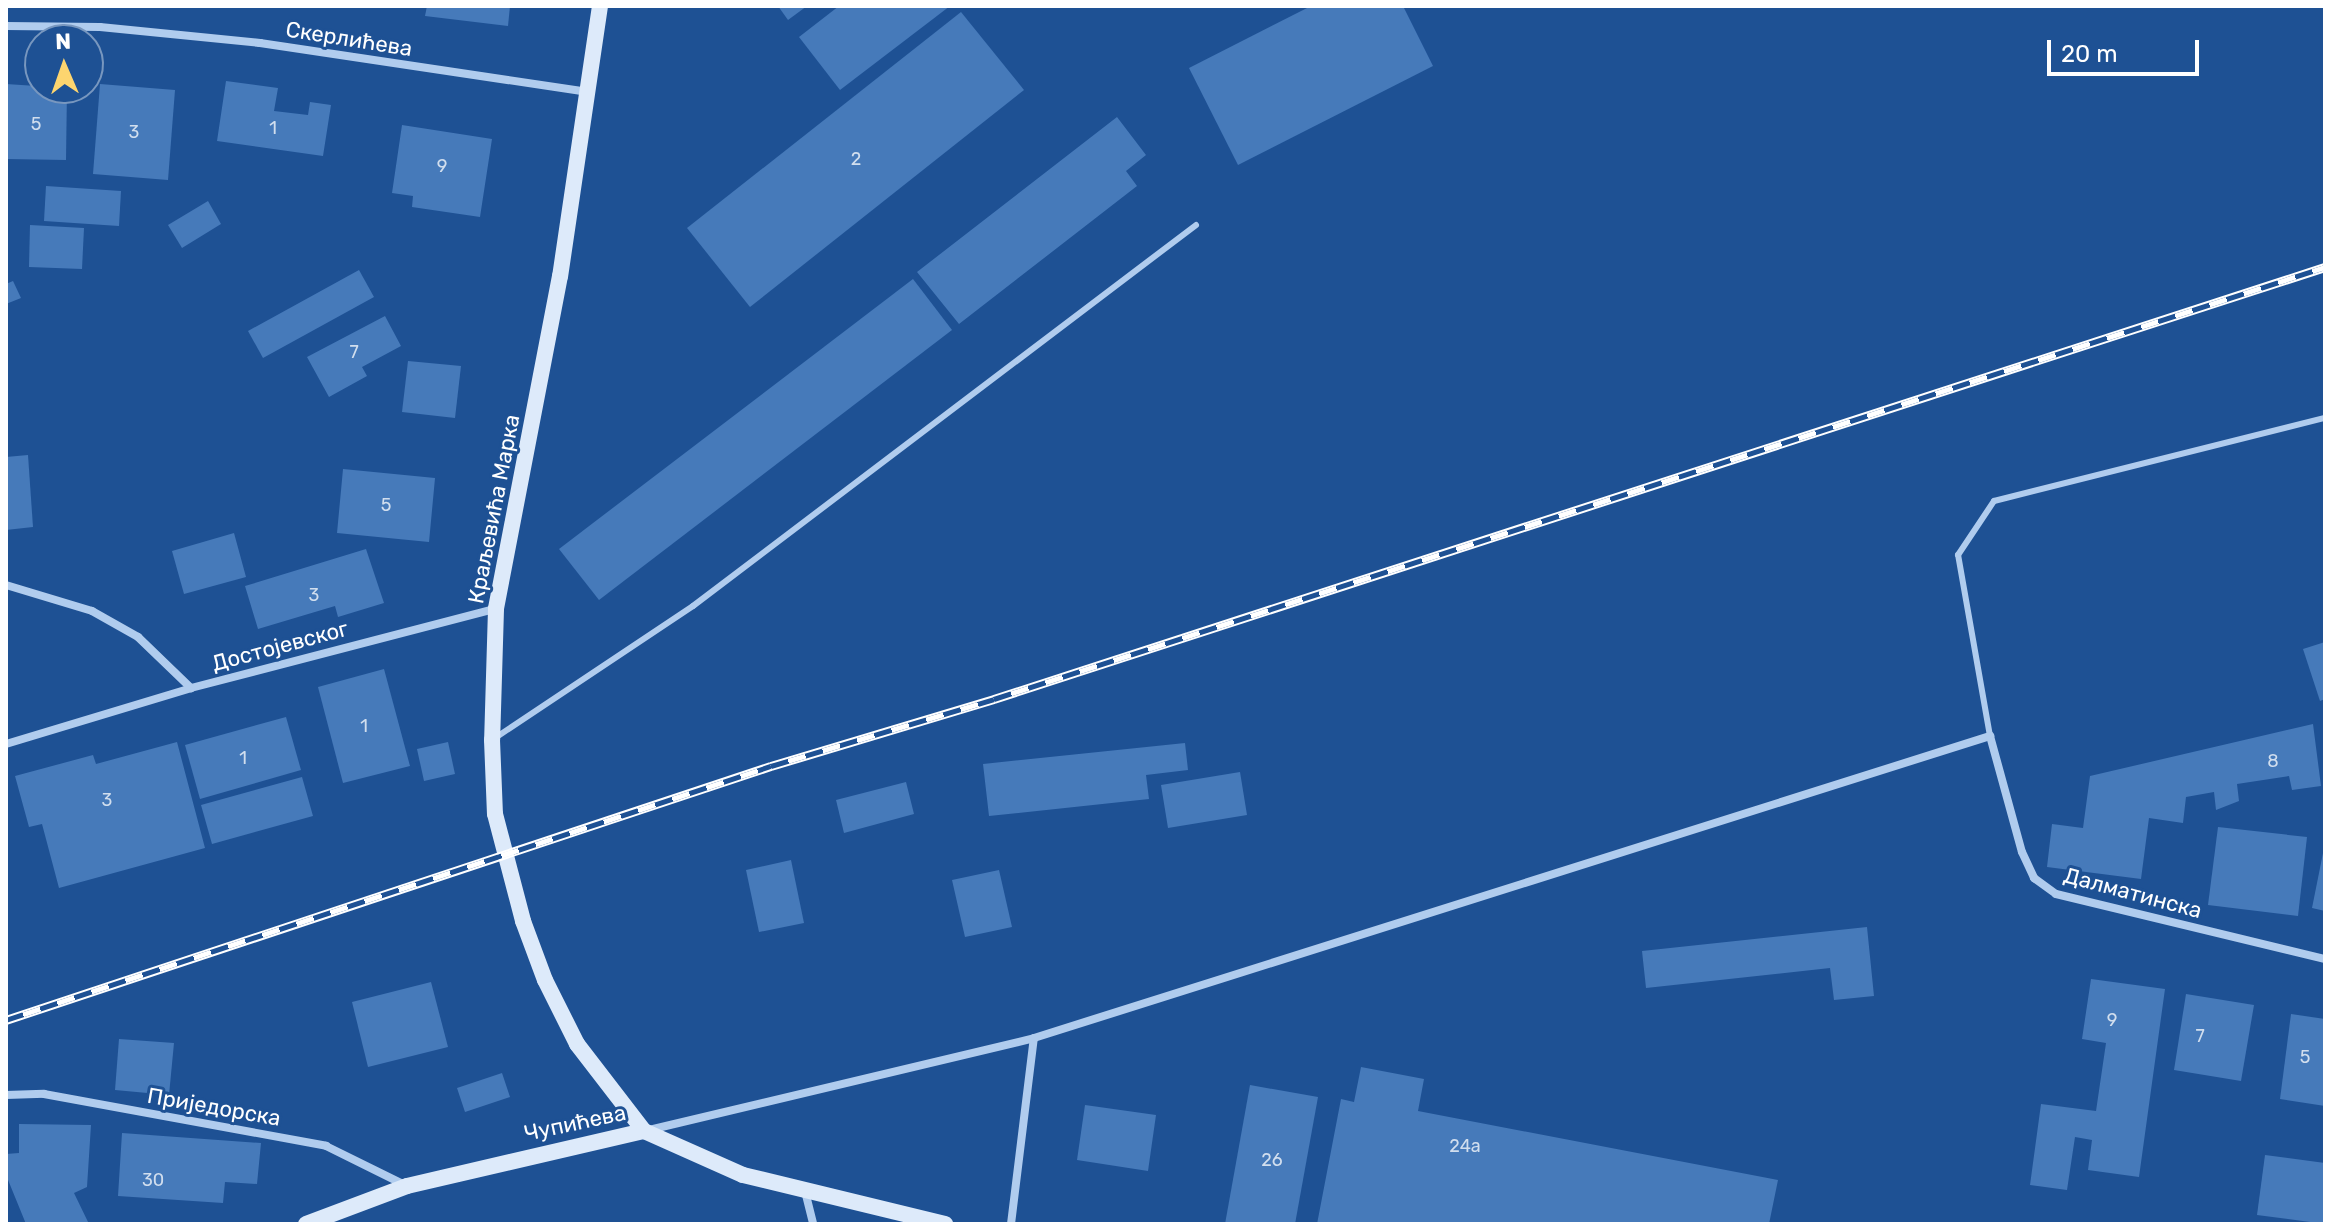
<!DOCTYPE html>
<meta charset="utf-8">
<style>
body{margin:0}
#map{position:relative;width:2331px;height:1230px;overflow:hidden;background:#1e5194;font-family:Rubik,sans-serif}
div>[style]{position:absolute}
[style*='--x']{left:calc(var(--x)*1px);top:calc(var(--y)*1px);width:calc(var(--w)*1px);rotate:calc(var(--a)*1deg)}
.building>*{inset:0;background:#467aba}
.lane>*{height:6px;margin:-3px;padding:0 3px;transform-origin:3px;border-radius:3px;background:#b0ccee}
.street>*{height:8px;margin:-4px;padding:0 4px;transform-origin:4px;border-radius:4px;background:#b0ccee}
.secondary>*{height:16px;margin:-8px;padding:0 8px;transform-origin:8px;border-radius:8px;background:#ddeafa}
.rail>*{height:9px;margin-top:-4.5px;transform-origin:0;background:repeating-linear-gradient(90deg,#1e5194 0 18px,#fff 0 36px);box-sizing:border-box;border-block:2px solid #fff}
span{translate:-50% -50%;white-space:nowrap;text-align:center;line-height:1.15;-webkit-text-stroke:6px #1e5194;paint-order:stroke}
.number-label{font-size:18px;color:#d1deee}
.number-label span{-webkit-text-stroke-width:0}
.street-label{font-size:22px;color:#fff}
.frame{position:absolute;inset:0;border:8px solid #fff;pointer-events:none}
.north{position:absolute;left:24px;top:24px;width:80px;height:80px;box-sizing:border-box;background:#1e5194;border:2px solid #7897bf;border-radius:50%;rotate:358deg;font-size:22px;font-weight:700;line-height:32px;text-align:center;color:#fff}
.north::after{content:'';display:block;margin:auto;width:28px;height:36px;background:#fdd56f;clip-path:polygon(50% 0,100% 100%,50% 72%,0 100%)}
.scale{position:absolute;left:2047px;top:40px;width:152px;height:36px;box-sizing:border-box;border:4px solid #fff;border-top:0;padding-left:10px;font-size:24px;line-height:28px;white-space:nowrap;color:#fff;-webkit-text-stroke:6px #1e5194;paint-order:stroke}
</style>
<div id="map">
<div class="building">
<i style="clip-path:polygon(427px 6px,510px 6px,508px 26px,425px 16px)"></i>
<i style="clip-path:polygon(778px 6px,807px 6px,788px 20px)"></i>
<i style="clip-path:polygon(839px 6px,950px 6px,840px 90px,799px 37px)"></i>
<i style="clip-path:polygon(1311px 6px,1403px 6px,1433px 66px,1238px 165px,1189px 68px)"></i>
<i style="clip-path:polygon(961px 12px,1024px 90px,750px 307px,687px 228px)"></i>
<i style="clip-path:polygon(226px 81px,278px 88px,274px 111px,308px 115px,310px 102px,331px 105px,323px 156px,217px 141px)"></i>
<i style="clip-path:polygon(6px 84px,67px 88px,66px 160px,6px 159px)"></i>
<i style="clip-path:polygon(100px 84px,175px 90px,168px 180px,93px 174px)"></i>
<i style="clip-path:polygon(1117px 117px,1146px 155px,1126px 171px,1137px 186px,959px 324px,917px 272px)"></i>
<i style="clip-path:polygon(402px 125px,492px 139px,480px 217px,412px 207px,413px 196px,392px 193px)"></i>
<i style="clip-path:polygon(46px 186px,121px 191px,119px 226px,44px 221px)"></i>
<i style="clip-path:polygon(208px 201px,221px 224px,182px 248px,168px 225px)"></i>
<i style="clip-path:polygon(30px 225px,84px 228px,82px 269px,29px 267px)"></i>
<i style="clip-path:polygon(359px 270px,374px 297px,263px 358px,248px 331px)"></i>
<i style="clip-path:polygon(913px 279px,952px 330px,599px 600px,559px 549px)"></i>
<i style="clip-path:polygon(13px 281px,21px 298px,6px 304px,6px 284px)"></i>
<i style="clip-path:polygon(385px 316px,401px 346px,362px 367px,367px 376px,329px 397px,307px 357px)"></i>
<i style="clip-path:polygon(408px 361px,461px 366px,455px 418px,402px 412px)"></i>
<i style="clip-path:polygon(28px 455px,33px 527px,6px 530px,6px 457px)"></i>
<i style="clip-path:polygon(343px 469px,435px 478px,429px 542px,337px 533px)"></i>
<i style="clip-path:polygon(234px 533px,246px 577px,184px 594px,172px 551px)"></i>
<i style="clip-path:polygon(366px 549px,384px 603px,338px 617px,335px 606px,258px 629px,245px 586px)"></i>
<i style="clip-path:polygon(2325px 642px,2325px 699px,2320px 701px,2303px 649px)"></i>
<i style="clip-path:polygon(384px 669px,410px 766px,343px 783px,318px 687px)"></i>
<i style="clip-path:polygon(286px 717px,301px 770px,200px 799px,185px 745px)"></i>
<i style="clip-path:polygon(2313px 724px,2321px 786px,2292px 790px,2289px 776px,2237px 784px,2239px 801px,2216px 810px,2214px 792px,2186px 797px,2183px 823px,2149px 818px,2141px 879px,2047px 867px,2052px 824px,2083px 828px,2090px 776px)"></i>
<i style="clip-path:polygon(177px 742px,205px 848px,59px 888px,42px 824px,29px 827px,15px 776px,93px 755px,96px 764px)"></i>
<i style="clip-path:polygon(448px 742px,455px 774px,424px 781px,417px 749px)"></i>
<i style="clip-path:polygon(1185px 743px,1188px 770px,1146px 775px,1149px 799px,989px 816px,983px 764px)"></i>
<i style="clip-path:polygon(1240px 772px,1247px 815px,1168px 828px,1161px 785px)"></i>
<i style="clip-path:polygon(302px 777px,313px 816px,212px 844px,201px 805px)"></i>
<i style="clip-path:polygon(906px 782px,914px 814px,844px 833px,836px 800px)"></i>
<i style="clip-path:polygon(2218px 827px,2307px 837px,2298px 916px,2208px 905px)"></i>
<i style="clip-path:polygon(2324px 848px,2325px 848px,2325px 911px,2312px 908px)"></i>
<i style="clip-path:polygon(791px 860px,804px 923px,759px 932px,746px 870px)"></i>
<i style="clip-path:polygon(999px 870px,1012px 927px,965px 937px,952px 880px)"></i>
<i style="clip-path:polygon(1867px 927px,1874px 996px,1834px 1000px,1830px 968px,1646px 988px,1642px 951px)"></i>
<i style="clip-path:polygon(2091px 979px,2165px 989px,2139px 1177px,2088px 1170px,2092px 1140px,2075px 1137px,2067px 1190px,2030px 1185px,2041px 1104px,2096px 1111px,2106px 1043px,2082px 1039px)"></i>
<i style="clip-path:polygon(431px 982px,448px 1047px,368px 1067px,352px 1002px)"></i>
<i style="clip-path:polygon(2186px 994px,2254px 1005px,2241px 1081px,2174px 1070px)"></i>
<i style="clip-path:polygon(2291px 1014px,2325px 1019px,2325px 1106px,2280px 1099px)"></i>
<i style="clip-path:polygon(119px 1039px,174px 1043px,169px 1095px,115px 1090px)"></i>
<i style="clip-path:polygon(1361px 1067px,1424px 1079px,1418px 1111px,1778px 1180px,1769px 1224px,1317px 1224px,1341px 1099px,1354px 1102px)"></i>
<i style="clip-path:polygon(502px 1073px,510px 1097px,465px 1112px,457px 1088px)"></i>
<i style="clip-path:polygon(1250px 1085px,1318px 1097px,1295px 1224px,1225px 1224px)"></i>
<i style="clip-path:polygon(1085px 1105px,1156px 1115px,1148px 1171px,1077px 1160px)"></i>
<i style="clip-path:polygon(19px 1124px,91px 1125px,87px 1187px,74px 1193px,89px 1224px,26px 1224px,6px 1175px,6px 1154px,19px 1153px)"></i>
<i style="clip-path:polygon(122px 1133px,261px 1143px,257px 1184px,225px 1182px,223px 1203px,118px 1196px)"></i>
<i style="clip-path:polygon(2265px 1155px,2325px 1163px,2325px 1224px,2257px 1215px)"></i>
</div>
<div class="lane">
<i style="--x:1990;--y:736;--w:184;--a:-100"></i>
<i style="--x:1958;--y:555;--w:65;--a:-56.3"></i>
<i style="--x:1994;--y:501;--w:341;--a:-14.1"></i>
<i style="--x:495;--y:738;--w:238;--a:-33.7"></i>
<i style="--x:693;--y:606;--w:631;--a:-37.14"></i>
</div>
<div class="street">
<i style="--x:6;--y:26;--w:94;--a:0.6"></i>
<i style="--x:100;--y:27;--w:161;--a:5.7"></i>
<i style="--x:260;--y:43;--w:332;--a:8.5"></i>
<i style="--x:6;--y:585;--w:90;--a:16.8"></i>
<i style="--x:92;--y:611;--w:53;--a:29.5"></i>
<i style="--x:138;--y:637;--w:74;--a:43.9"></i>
<i style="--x:191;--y:688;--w:314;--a:-14.6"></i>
<i style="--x:6;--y:744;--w:193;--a:-16.8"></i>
<i style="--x:6;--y:1095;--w:38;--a:-2"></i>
<i style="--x:44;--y:1094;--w:287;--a:10.4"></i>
<i style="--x:326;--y:1146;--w:90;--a:26.3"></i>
<i style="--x:649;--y:1130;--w:396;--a:-13.4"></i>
<i style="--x:1034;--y:1038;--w:1003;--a:-17.53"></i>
<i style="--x:1990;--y:736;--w:120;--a:74.6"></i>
<i style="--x:2022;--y:852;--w:29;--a:65"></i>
<i style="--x:2034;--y:878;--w:27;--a:36"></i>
<i style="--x:2056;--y:894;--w:277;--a:13.6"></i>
<i style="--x:805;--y:1191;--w:34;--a:76"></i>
<i style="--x:1011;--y:1224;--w:187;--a:-83"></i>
</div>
<div class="secondary">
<i style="--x:600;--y:6;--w:273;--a:98.4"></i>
<i style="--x:560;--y:276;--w:339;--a:100.9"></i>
<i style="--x:496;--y:609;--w:131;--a:91.7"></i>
<i style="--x:492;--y:740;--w:74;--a:87.7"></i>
<i style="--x:495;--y:814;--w:111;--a:75.3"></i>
<i style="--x:523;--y:921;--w:63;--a:69.6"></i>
<i style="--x:545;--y:980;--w:72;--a:63.4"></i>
<i style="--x:577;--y:1044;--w:110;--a:52.4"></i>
<i style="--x:306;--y:1224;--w:108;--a:-20.6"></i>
<i style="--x:407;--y:1186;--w:243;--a:-13.1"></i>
<i style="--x:644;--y:1131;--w:108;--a:24"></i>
<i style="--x:743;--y:1175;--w:208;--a:13.6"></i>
</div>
<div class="rail">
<i style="--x:6;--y:1020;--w:806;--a:-18.37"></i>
<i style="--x:771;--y:766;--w:233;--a:-16.7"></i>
<i style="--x:994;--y:699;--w:1399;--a:-17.98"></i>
</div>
<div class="number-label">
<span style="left:36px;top:124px">5</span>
<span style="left:273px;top:128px">1</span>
<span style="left:134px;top:132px">3</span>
<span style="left:856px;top:159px">2</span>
<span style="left:442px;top:166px">9</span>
<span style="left:354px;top:352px">7</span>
<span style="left:386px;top:505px">5</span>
<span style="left:314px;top:595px">3</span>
<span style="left:364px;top:726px">1</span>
<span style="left:243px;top:758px">1</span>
<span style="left:2273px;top:761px">8</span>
<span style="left:107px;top:800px">3</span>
<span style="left:2112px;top:1020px">9</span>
<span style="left:2200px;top:1036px">7</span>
<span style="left:2305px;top:1057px">5</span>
<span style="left:1465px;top:1146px">24a</span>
<span style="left:1272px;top:1160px">26</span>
<span style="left:153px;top:1180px">30</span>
</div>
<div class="street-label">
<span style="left:349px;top:39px;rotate:9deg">Скерлићева</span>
<span style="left:494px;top:509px;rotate:-79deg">Краљевића Марка</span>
<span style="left:280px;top:646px;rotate:-15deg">Достојевског</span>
<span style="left:2133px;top:893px;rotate:15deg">Далматинска</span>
<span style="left:214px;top:1107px;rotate:10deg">Приједорска</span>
<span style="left:575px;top:1123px;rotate:-12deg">Чупићева</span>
</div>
<div class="frame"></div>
<div class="north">N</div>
<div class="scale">20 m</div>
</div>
